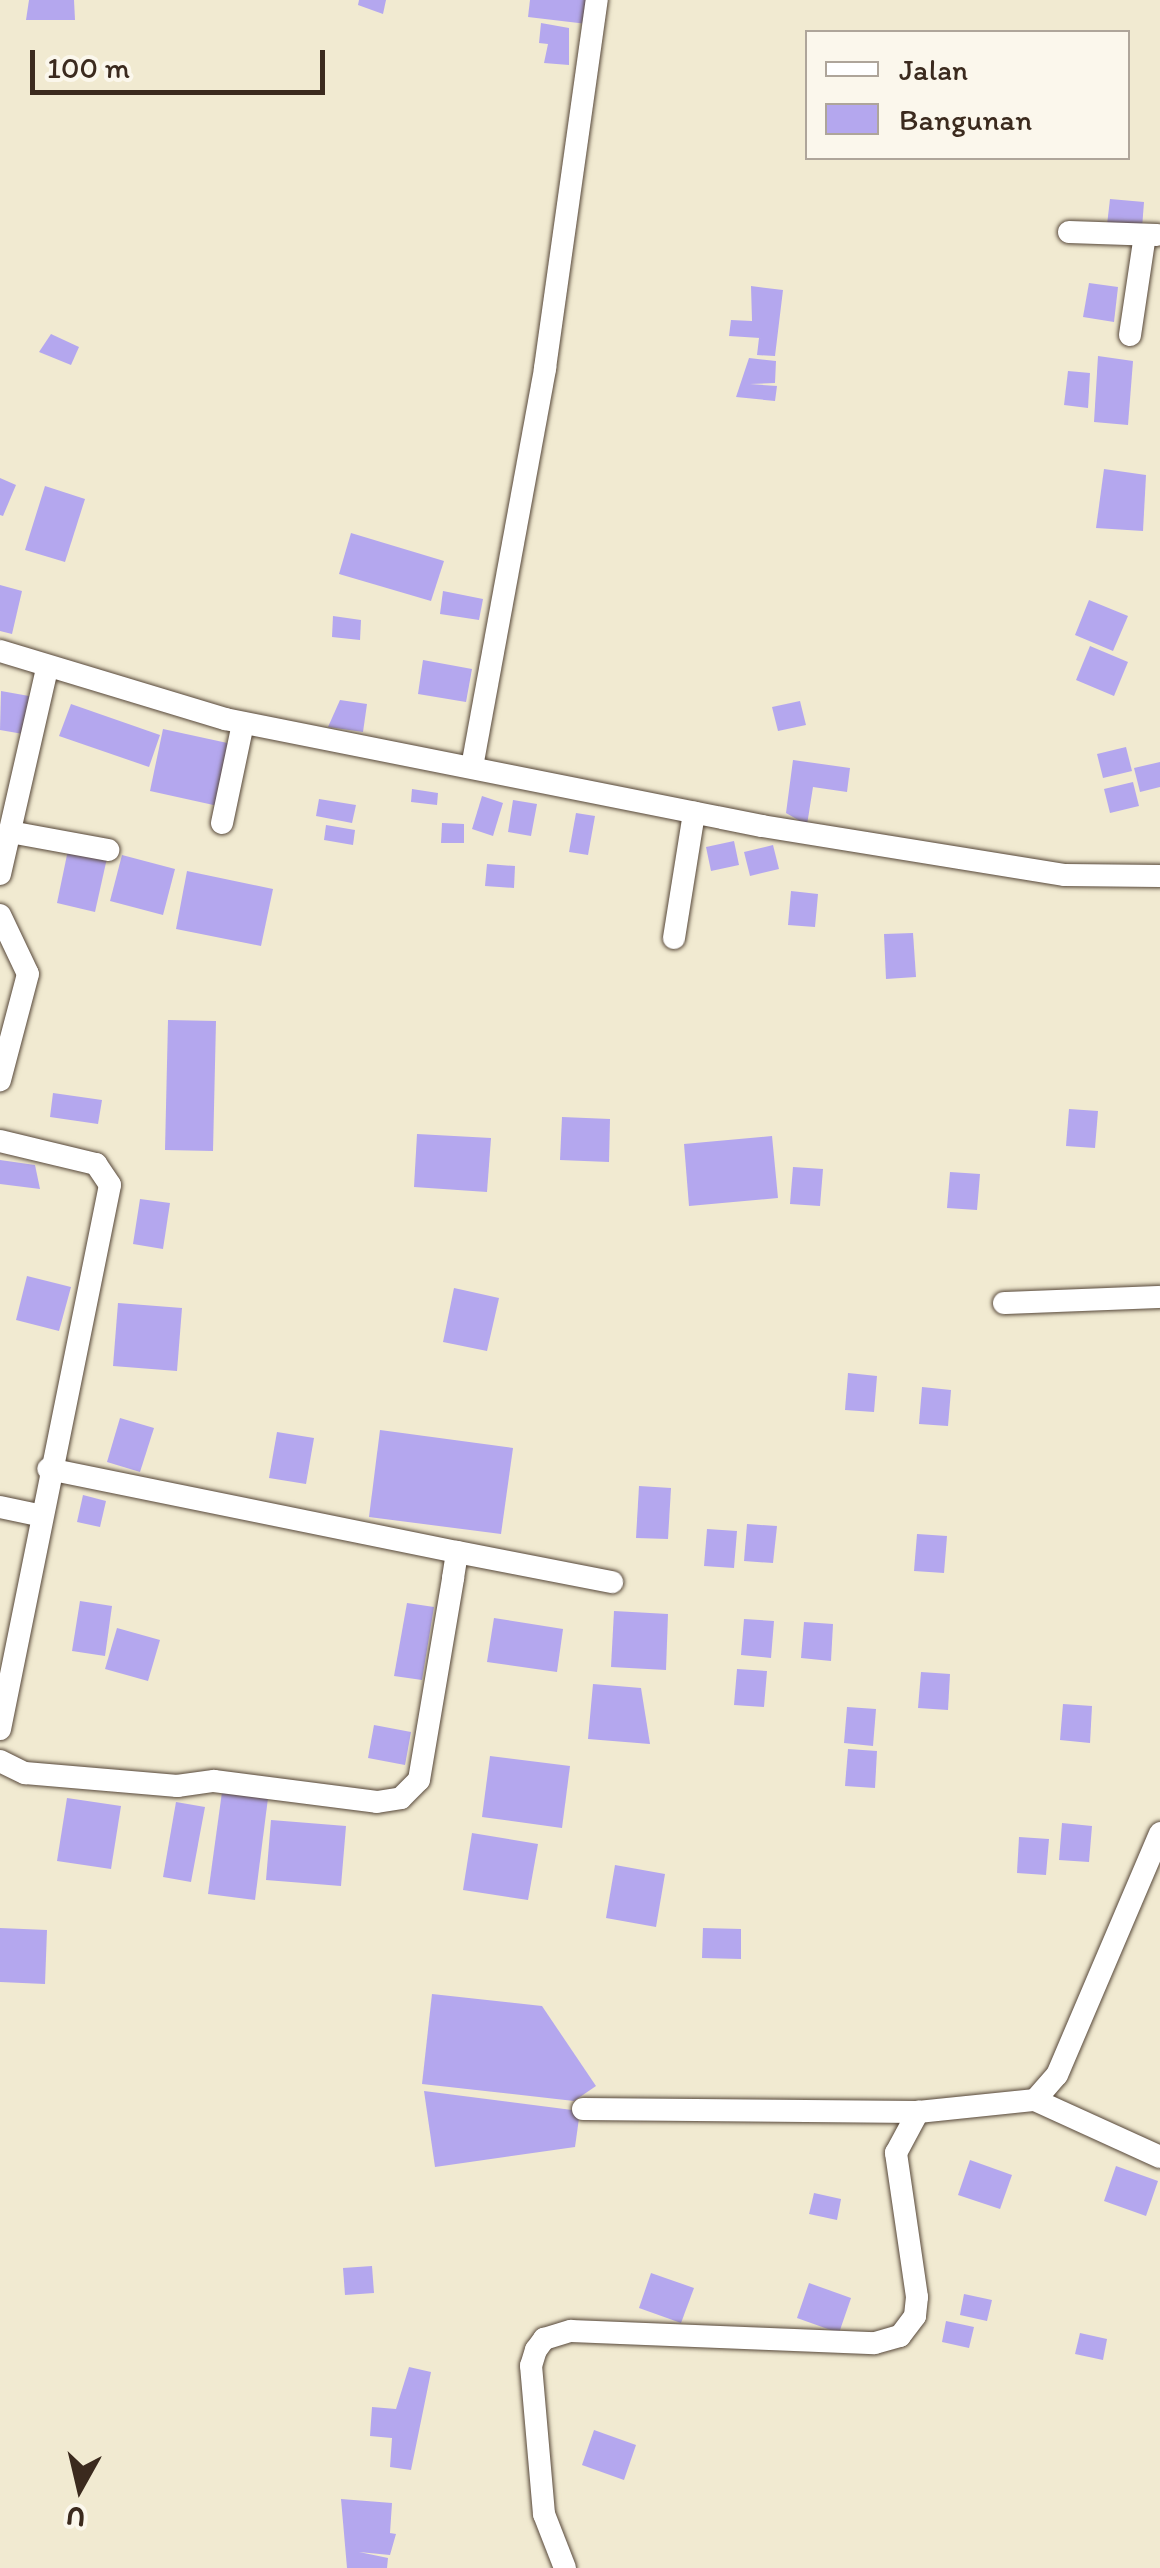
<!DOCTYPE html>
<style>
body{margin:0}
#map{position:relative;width:1160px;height:2568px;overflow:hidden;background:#f1ead1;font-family:Itim,sans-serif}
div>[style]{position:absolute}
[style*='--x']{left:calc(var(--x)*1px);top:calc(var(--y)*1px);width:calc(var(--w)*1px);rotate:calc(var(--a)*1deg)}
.building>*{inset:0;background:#b4a7ee}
.roads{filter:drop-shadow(0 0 2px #564739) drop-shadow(0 0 2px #564739)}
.minor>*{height:22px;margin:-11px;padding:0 11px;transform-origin:11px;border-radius:11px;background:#fff}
span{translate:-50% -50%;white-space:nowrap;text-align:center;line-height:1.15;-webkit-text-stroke:9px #fbf7ec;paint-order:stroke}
.legend{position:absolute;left:805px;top:30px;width:325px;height:130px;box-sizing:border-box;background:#fbf7ec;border:2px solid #aea59a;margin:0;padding:12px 18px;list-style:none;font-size:30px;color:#3b2a1e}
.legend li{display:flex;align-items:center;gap:20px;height:50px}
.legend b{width:50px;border:2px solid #aea59a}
.north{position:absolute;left:30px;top:2438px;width:100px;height:100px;-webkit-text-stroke:8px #fbf7ec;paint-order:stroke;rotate:188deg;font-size:28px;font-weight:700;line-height:40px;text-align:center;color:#3b2a1e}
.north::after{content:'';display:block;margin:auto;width:35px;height:45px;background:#3b2a1e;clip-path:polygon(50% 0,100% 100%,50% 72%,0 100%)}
.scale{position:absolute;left:30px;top:50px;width:295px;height:45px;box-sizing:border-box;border:5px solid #3b2a1e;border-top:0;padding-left:12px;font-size:30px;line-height:35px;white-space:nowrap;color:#3b2a1e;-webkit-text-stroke:8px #fbf7ec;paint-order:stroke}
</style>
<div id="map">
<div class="building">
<i style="clip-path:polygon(29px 0,74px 0,75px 20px,26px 20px)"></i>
<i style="clip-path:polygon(359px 0,386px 0,383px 14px,358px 5px)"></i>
<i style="clip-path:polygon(530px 0,590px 0,587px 24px,528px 17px)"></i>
<i style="clip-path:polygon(541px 23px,569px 28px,569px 65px,544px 63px,548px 44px,539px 43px)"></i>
<i style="clip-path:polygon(1110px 199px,1144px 202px,1142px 228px,1107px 225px)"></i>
<i style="clip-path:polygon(1089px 283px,1118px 287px,1114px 322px,1083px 317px)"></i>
<i style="clip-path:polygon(751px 286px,783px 290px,775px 356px,757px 355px,759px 338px,774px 339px,729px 336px,731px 320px,752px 321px)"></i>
<i style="clip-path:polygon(51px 334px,79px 347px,71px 365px,39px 352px)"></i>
<i style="clip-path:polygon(1098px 356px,1133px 361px,1128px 425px,1094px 422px)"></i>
<i style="clip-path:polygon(749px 358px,776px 361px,775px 383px,750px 384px,777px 386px,775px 401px,736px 397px)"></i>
<i style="clip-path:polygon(1068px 371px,1090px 373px,1088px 408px,1064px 405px)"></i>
<i style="clip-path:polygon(1104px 469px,1146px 475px,1143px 531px,1096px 528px)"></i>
<i style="clip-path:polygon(0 478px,16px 485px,3px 516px,0 515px)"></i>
<i style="clip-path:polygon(45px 486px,85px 499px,65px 562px,25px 550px)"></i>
<i style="clip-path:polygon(351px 533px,444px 561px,431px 601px,339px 574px)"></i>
<i style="clip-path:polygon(0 585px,22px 591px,12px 634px,0 631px)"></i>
<i style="clip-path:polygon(443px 591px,483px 599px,479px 620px,440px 614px)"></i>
<i style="clip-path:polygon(1089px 600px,1128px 616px,1113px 651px,1075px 635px)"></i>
<i style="clip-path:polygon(333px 616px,361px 620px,360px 640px,332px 637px)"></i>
<i style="clip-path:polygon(1090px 646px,1128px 662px,1114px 696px,1076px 680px)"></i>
<i style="clip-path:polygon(423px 660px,472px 669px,466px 702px,418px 694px)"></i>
<i style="clip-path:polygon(1px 691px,29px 696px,23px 734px,0 730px)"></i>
<i style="clip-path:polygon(340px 700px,367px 704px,363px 732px,328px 727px)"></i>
<i style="clip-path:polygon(800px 701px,806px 725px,778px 731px,772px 707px)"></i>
<i style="clip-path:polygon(71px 704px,160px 735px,149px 767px,59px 736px)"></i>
<i style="clip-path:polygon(163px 729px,232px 744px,218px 806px,150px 791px)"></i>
<i style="clip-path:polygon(1126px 747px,1132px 771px,1103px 778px,1097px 754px)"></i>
<i style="clip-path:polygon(793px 760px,850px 768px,847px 792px,813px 787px,807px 825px,786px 813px)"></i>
<i style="clip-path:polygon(1160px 762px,1160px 787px,1140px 792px,1134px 768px)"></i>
<i style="clip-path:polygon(1133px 782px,1139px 806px,1110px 813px,1104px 789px)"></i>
<i style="clip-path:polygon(412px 789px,438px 793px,437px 805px,411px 802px)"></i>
<i style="clip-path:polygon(482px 796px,503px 803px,493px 836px,472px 829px)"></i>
<i style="clip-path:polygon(319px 799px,356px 805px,352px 823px,316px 816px)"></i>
<i style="clip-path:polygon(513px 800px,537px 804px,531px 836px,508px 832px)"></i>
<i style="clip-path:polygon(576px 813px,595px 816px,588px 855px,569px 852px)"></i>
<i style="clip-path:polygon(442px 823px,464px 824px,464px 843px,441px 843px)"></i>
<i style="clip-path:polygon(326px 825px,355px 830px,353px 845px,324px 840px)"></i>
<i style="clip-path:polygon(734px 841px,739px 865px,711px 871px,706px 847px)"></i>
<i style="clip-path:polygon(773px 845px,779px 869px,750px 876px,744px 852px)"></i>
<i style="clip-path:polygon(68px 850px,107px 858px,95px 912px,57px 903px)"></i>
<i style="clip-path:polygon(122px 855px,175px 869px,163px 915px,110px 901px)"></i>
<i style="clip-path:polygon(487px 864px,515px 866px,514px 888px,485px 886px)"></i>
<i style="clip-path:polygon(187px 871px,273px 889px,261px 946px,176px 929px)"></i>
<i style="clip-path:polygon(791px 891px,818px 894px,815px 927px,788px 925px)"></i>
<i style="clip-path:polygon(913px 933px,916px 977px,886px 979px,884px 934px)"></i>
<i style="clip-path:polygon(168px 1020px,216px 1021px,213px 1151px,165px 1150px)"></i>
<i style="clip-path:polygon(53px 1093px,102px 1100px,98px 1124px,50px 1117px)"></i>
<i style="clip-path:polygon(1069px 1109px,1098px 1111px,1095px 1148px,1066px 1146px)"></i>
<i style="clip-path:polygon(562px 1117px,610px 1119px,609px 1162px,560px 1160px)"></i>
<i style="clip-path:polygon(417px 1134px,491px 1138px,487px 1192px,414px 1187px)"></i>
<i style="clip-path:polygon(772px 1136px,778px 1198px,689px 1206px,684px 1144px)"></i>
<i style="clip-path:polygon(0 1160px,35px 1165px,40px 1189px,0 1184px)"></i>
<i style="clip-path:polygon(793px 1167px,823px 1169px,820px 1206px,790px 1204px)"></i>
<i style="clip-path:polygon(950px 1172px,980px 1174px,977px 1210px,947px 1208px)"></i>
<i style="clip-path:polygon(140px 1199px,170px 1203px,163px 1249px,133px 1244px)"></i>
<i style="clip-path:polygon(27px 1276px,71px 1287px,59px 1331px,16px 1320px)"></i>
<i style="clip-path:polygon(454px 1288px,499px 1298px,487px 1351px,443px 1342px)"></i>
<i style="clip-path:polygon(118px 1303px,182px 1308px,177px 1371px,113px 1366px)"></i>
<i style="clip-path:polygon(848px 1373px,877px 1376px,874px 1412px,845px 1410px)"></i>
<i style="clip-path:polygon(922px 1387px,951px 1390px,948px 1426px,919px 1424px)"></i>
<i style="clip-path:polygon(120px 1418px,154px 1428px,140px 1472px,107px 1462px)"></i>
<i style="clip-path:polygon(380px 1430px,513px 1448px,501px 1534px,369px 1517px)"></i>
<i style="clip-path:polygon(277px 1432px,314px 1438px,306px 1484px,269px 1478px)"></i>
<i style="clip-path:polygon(639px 1486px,671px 1488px,668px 1539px,636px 1538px)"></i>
<i style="clip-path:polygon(83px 1495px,106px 1501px,100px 1527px,77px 1522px)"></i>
<i style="clip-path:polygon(747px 1524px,777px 1526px,773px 1563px,744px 1561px)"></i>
<i style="clip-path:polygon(707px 1529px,737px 1531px,734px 1568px,704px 1566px)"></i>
<i style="clip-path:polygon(917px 1534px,947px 1536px,944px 1573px,914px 1571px)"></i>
<i style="clip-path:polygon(80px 1601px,112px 1606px,105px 1656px,72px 1651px)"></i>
<i style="clip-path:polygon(407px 1603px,434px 1607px,422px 1680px,394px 1676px)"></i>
<i style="clip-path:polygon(614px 1611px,668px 1614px,666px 1670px,611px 1667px)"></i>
<i style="clip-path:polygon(494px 1618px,563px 1629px,557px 1672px,487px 1662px)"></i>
<i style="clip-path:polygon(744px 1619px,774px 1621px,771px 1658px,741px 1655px)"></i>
<i style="clip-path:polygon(804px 1622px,833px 1624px,831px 1661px,801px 1658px)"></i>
<i style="clip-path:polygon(117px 1628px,160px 1640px,148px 1681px,105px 1669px)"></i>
<i style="clip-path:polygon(737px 1669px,767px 1671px,764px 1707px,734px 1705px)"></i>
<i style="clip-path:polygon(921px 1672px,950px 1674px,948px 1710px,918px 1708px)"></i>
<i style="clip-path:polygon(593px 1684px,641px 1688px,650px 1744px,588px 1739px)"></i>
<i style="clip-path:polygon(1063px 1704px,1092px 1706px,1090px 1743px,1060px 1740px)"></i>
<i style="clip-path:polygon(847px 1707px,876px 1709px,873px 1746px,844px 1743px)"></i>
<i style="clip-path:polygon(374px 1725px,411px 1732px,405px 1765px,368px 1758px)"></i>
<i style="clip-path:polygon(848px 1749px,877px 1751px,875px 1788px,845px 1786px)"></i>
<i style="clip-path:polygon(490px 1756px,570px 1766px,562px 1828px,482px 1817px)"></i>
<i style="clip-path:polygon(222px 1792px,268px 1798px,255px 1900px,208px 1894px)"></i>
<i style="clip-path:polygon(67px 1798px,121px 1806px,111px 1869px,57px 1861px)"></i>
<i style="clip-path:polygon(176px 1802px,205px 1807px,191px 1882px,163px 1877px)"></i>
<i style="clip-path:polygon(271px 1820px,346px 1826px,341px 1886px,266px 1880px)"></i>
<i style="clip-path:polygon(1062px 1823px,1092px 1826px,1089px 1862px,1059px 1860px)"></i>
<i style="clip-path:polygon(472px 1833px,538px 1844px,528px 1900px,463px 1890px)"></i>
<i style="clip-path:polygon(1019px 1837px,1049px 1839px,1046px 1875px,1017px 1873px)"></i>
<i style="clip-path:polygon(615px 1865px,665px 1874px,656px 1927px,606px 1918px)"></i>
<i style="clip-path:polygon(0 1928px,47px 1930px,45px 1984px,0 1982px)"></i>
<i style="clip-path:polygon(703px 1928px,741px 1929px,741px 1959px,702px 1958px)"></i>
<i style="clip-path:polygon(432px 1994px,542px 2006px,596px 2086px,574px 2101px,422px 2084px)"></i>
<i style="clip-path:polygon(424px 2091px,580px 2111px,575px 2147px,435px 2167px)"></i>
<i style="clip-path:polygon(970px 2160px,1012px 2175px,1000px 2209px,958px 2195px)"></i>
<i style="clip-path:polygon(1116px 2166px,1158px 2181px,1146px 2216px,1104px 2201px)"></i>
<i style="clip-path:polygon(814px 2193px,841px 2199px,837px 2220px,809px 2214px)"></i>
<i style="clip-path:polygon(372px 2266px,374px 2293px,345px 2295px,343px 2268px)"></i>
<i style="clip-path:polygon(651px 2273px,694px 2288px,681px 2323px,639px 2308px)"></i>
<i style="clip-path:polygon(809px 2283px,851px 2298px,839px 2333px,797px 2318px)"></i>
<i style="clip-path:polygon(964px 2294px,992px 2300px,987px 2321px,960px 2315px)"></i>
<i style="clip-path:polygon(946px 2321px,974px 2327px,969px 2348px,942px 2342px)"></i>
<i style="clip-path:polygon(1080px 2333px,1107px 2339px,1103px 2360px,1075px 2354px)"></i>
<i style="clip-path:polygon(409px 2367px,431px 2372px,411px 2470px,390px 2467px,392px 2438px,370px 2436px,372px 2407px,396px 2409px)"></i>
<i style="clip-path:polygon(594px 2430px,636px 2445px,624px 2480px,582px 2465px)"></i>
<i style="clip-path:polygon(341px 2499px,392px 2503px,390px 2533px,396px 2534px,390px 2555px,359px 2552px,388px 2558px,387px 2568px,347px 2568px)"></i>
</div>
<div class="roads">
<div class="minor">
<i style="--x:1069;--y:232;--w:88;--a:2"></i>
<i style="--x:1130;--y:335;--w:101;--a:-81.5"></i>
<i style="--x:0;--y:651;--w:235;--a:16.8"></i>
<i style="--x:225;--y:719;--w:548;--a:11.27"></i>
<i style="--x:762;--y:826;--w:307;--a:9.2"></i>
<i style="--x:1065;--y:875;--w:95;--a:0.6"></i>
<i style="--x:472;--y:767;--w:406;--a:-79.6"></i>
<i style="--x:545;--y:368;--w:372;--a:-82"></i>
<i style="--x:222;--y:823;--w:102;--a:-78.1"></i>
<i style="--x:10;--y:832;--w:100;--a:10.4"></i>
<i style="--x:0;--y:874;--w:211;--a:-77.1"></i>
<i style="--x:0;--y:915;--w:65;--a:64.6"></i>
<i style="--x:28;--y:974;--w:110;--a:104.8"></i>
<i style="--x:674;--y:938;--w:127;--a:-80.9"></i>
<i style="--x:0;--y:1141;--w:99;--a:13.5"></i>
<i style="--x:96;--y:1164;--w:25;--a:56"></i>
<i style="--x:110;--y:1185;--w:555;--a:101.43"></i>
<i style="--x:1004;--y:1303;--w:156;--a:-2.2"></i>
<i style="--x:0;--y:1507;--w:40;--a:12"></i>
<i style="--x:457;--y:1552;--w:158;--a:11"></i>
<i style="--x:0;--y:1761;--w:28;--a:26"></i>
<i style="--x:25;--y:1773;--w:153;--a:4.9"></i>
<i style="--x:177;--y:1786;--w:37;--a:-8"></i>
<i style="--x:214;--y:1781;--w:164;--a:7.3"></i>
<i style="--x:377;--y:1802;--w:24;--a:-9"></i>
<i style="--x:401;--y:1798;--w:25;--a:-45"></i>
<i style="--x:419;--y:1780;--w:205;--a:-80.4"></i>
<i style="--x:453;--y:1578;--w:26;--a:-81"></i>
<i style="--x:457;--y:1552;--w:417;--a:-168.5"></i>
<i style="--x:1035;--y:2100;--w:33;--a:-49"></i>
<i style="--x:1057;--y:2075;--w:263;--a:-66.9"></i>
<i style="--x:583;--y:2109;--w:335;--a:0.5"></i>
<i style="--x:918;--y:2112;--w:118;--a:-5.9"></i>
<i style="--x:1035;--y:2100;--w:137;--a:24.5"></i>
<i style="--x:565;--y:2568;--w:58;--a:-111.3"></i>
<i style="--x:544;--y:2514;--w:149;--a:-95"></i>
<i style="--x:531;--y:2366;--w:17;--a:-73"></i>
<i style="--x:536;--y:2350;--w:14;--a:-54"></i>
<i style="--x:544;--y:2339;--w:28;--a:-17"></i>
<i style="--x:571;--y:2331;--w:304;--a:2.3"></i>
<i style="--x:875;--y:2343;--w:26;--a:-16"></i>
<i style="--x:900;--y:2336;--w:25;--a:-53"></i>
<i style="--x:915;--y:2316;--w:19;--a:-84"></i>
<i style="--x:917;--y:2297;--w:146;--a:-98.3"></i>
<i style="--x:896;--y:2153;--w:47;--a:-61.8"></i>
</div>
</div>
<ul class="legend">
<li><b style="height:12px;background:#fff"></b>Jalan</li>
<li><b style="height:28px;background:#b4a7ee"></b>Bangunan</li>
</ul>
<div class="north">U</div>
<div class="scale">100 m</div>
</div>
